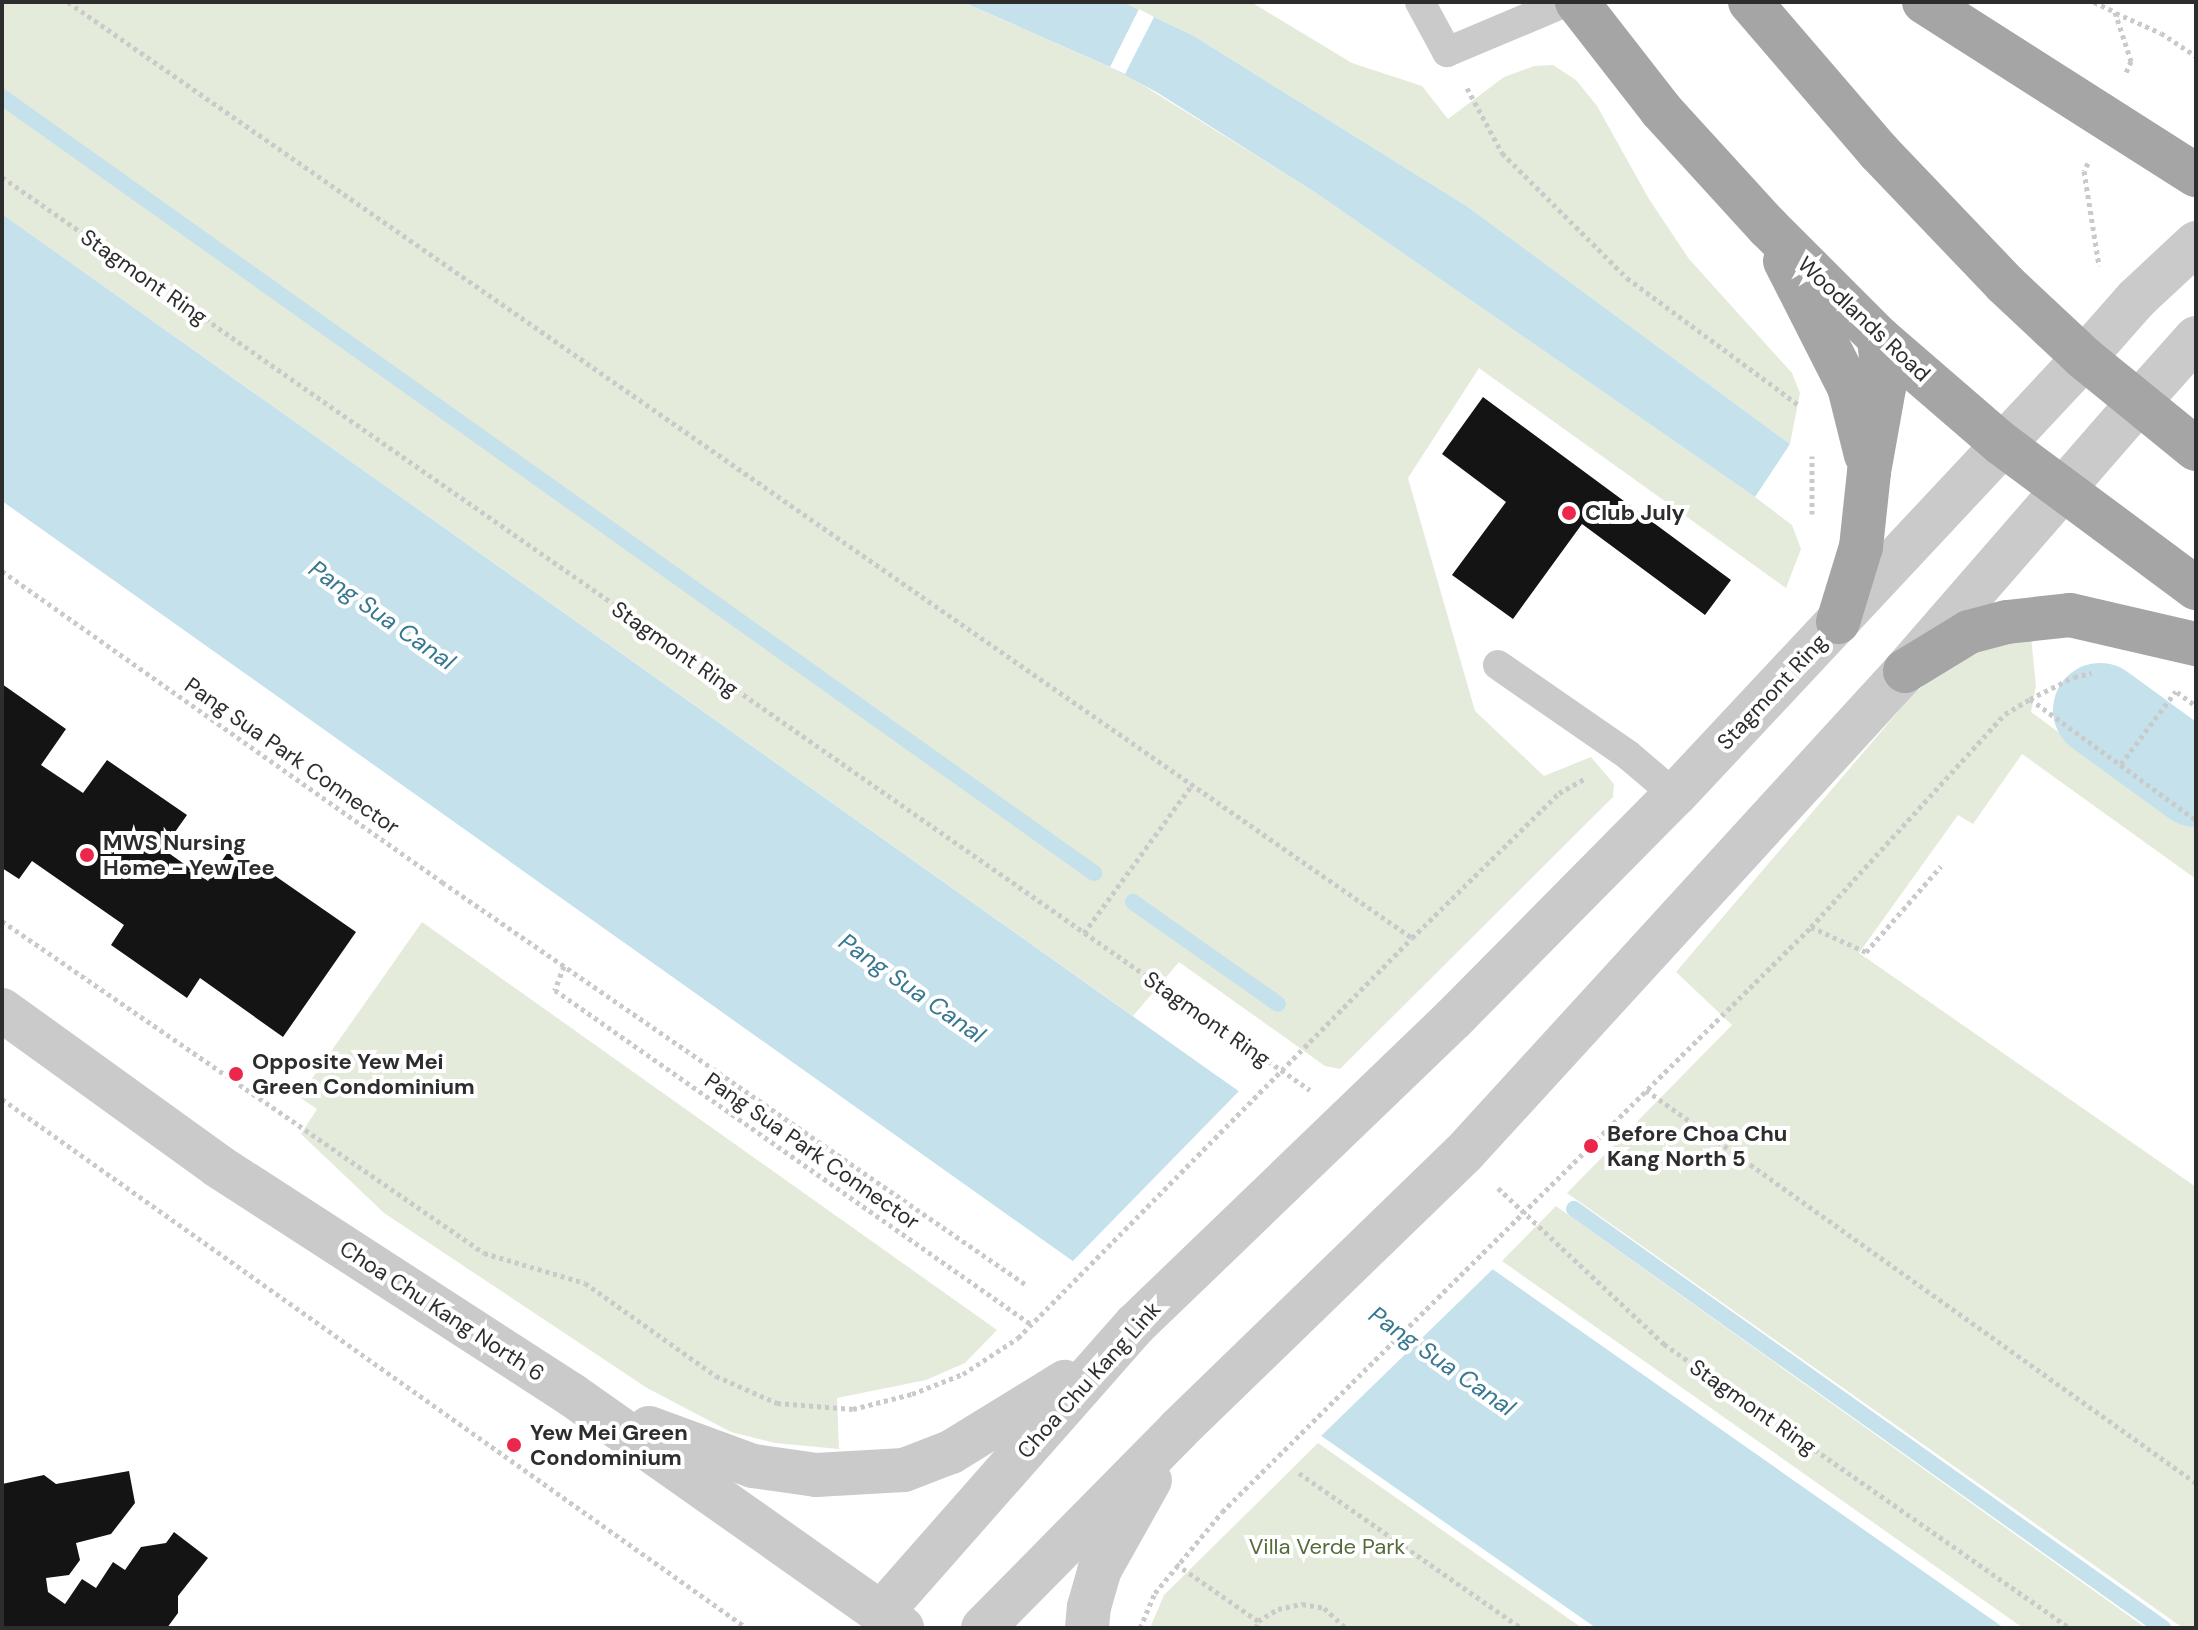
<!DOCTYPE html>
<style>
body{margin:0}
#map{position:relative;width:2198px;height:1630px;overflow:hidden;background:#fff;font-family:"DM Sans",sans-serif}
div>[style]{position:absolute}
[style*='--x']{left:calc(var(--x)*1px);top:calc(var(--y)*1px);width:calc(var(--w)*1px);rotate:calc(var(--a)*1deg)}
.green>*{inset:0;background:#e5ebda}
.water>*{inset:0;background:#c5e1ec}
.pier>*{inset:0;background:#fff}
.stream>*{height:16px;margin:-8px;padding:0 8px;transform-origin:8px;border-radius:8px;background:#c5e1ec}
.river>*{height:94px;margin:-47px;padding:0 47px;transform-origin:47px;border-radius:47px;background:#c5e1ec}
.building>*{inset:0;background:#141414}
.path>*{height:5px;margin-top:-2.5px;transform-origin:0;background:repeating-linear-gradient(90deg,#cacaca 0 4px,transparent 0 8px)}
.service>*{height:30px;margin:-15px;padding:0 15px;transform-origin:15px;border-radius:15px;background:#cacaca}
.minor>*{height:44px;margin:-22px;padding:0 22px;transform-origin:22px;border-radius:22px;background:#cacaca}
.tertiary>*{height:44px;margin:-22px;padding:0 22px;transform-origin:22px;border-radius:22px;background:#cacaca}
.primary>*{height:44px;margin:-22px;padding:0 22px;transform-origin:22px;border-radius:22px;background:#a5a5a5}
.dots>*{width:22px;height:22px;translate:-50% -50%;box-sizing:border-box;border:4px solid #fff;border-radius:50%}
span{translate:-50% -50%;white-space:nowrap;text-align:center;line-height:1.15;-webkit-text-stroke:8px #fff;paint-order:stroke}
.street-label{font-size:22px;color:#2d2d2d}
.poi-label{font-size:22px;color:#2d2d2d;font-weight:700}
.left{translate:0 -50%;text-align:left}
.park-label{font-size:22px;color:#556a39}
.water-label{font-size:24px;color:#387891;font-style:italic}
.frame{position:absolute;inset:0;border:4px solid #2d2d2d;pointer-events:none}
</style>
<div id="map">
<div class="green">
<i style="clip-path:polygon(2px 2px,963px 2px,1125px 74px,1316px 193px,1755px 497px,1792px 525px,1801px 549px,1786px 588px,1479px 368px,1408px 478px,1475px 711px,1544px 776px,1591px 757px,1614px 784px,1613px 797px,1340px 1069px,1325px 1066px,1179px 962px,1133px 1016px,2px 214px)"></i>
<i style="clip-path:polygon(1123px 2px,1251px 2px,1352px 63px,1422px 86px,1448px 119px,1504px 77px,1534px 66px,1553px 65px,1576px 80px,1597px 106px,1649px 199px,1689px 259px,1792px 373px,1800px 393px,1790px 444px,1468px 207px,1194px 36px)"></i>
<i style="clip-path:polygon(2031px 637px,2036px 686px,2031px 712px,2072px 742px,2085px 725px,2196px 807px,2196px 879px,2022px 754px,1973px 824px,1958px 815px,1859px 953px,2196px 1187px,2196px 1628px,2183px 1628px,1567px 1193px,1732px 1025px,1676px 972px,1914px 693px,1946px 668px,1990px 647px)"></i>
<i style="clip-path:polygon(422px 922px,997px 1330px,965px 1363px,926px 1380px,837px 1398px,839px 1449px,775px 1443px,731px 1432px,647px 1388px,384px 1213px,301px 1134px,317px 1109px,299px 1097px)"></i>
<i style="clip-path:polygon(1556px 1206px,1848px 1415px,2146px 1628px,2023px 1628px,1502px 1261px)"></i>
<i style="clip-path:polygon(1318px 1443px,1582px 1628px,1150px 1628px,1164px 1595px)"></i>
</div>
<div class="water">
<i style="clip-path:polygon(963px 2px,1123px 2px,1194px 36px,1468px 207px,1790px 444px,1755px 497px,1316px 193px,1158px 93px,1110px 67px)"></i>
<i style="clip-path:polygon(2px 214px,1203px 1066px,2004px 1628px,1596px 1628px,1184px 1340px,2px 501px)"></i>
</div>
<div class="pier">
<i style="clip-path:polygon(1139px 9px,1154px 17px,1125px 74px,1110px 67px)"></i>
<i style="clip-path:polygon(1242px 1088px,1496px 1266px,1318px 1439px,1070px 1264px)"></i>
</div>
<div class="stream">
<i style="--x:2;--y:97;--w:1340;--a:35.4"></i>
<i style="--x:1133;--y:902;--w:177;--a:35.1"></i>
<i style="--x:1574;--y:1209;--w:723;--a:35.43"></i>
</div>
<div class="river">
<i style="--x:2100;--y:710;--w:119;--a:36.1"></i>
</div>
<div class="building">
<i style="clip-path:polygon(1483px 397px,1731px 580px,1705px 615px,1582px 524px,1513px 619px,1452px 575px,1506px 502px,1442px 454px)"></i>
<i style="clip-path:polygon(2px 684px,66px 729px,41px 765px,83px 793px,107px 760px,187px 815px,163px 849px,208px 881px,232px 846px,356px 932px,283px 1037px,200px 978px,187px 998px,111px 945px,124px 925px,32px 861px,19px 879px,2px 868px)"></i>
<i style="clip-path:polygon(129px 1471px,135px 1503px,111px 1534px,76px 1543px,80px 1560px,69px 1575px,46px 1578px,48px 1592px,65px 1604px,82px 1579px,96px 1588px,113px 1562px,125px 1570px,141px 1547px,166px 1543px,174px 1532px,208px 1558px,178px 1596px,178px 1613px,167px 1628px,2px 1628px,2px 1484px,44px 1475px,56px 1484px)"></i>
</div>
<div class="path">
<i style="--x:68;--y:2;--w:1638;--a:34.85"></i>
<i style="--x:2094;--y:2;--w:23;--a:25"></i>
<i style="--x:2115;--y:12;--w:52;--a:71.9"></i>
<i style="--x:2131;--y:61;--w:13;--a:113"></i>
<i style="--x:2116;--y:13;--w:49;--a:24"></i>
<i style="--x:2161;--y:33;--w:42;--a:33.3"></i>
<i style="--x:1467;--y:88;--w:74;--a:61.7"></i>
<i style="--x:1502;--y:153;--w:177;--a:45"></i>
<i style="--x:1627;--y:278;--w:215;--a:36.5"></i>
<i style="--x:2088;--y:163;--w:9;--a:117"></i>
<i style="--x:2084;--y:171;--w:96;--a:81"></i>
<i style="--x:2;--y:177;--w:1595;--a:34.92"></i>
<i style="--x:1812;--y:514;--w:58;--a:-90"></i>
<i style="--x:2;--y:571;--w:539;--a:35.25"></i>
<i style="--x:442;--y:882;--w:708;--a:34.59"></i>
<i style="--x:2177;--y:692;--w:24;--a:36"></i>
<i style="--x:2030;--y:699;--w:49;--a:-26.6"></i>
<i style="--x:2074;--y:677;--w:18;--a:-13"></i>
<i style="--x:2121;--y:764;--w:91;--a:-53"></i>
<i style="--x:2;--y:921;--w:585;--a:34.56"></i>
<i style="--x:484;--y:1253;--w:105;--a:16.5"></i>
<i style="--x:585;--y:1283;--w:161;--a:35.4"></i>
<i style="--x:716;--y:1376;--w:67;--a:23.9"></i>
<i style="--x:777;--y:1403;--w:76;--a:4.5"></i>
<i style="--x:853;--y:1409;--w:61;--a:-14.3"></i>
<i style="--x:912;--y:1394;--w:55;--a:-21.4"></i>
<i style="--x:963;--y:1374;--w:66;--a:-33.2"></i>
<i style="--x:1018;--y:1338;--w:561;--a:-45.43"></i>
<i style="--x:1412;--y:938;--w:206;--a:-44.6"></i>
<i style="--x:1559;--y:793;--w:31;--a:-29"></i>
<i style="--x:1811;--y:927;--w:60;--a:24.4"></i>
<i style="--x:1866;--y:952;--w:114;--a:-48.9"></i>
<i style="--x:1084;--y:933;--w:183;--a:-53.9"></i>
<i style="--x:564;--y:966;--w:26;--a:111"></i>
<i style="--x:555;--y:990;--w:583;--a:35.08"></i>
<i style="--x:1646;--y:1090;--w:676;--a:35.55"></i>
<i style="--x:2;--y:1099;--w:914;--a:35.38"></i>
<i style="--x:1498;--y:1188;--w:228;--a:43.2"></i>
<i style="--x:1664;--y:1344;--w:495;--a:35"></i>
<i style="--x:1299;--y:1473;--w:271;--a:34.9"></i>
<i style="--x:1176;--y:1564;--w:100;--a:34.8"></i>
<i style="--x:1140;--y:1628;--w:38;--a:-67"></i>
<i style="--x:1155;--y:1593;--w:105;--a:-50.4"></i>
<i style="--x:1222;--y:1512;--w:830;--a:-44.8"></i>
<i style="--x:1811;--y:927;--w:288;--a:-47.7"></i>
<i style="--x:2005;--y:714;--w:29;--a:-31"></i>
<i style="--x:2030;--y:699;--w:205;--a:36.1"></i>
<i style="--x:1256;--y:1628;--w:7;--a:-74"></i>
<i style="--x:1258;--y:1621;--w:23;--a:-31"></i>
<i style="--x:1278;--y:1609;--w:25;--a:-12"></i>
<i style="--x:1302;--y:1604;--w:22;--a:10"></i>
<i style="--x:1324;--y:1608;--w:30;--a:42"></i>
</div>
<div class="service">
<i style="--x:1420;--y:2;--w:57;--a:61.6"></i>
<i style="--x:1447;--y:52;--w:129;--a:-22.8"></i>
<i style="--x:1498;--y:665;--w:158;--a:34.7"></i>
<i style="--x:1628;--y:755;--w:62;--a:40.4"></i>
</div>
<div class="minor">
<i style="--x:2084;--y:358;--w:79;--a:-48.6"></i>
<i style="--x:2136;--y:299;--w:82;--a:-43"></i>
<i style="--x:2138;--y:403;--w:87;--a:-48.3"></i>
</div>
<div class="tertiary">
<i style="--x:2;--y:1010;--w:266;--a:35.8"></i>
<i style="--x:218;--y:1166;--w:422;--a:32.9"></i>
<i style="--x:572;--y:1395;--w:404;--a:35.2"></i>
<i style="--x:649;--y:1428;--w:111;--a:20.1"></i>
<i style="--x:753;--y:1466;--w:64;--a:8.1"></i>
<i style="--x:816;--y:1475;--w:88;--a:-3.3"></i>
<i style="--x:904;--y:1470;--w:50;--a:-21"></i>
<i style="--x:951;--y:1452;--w:134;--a:-31.6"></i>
<i style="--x:881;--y:1613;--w:384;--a:-48.6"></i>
<i style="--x:1135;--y:1325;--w:441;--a:-43.9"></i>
<i style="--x:1453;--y:1019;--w:315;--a:-45.3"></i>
<i style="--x:1675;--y:795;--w:599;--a:-46.9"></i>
<i style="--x:983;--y:1628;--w:279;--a:-45.4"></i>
<i style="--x:1179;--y:1429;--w:395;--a:-44.1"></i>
<i style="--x:1463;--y:1154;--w:655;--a:-47.54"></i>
<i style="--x:1905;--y:671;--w:355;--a:-49"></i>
<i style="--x:1087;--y:1628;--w:21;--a:-85"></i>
<i style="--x:1089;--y:1607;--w:37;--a:-74"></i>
<i style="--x:1099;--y:1571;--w:104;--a:-60.7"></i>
</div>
<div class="primary">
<i style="--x:1577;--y:2;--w:137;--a:52.1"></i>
<i style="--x:1661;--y:110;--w:159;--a:47.6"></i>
<i style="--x:1768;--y:227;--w:157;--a:45"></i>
<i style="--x:1879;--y:338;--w:162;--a:40.8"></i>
<i style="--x:2002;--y:444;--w:242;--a:36.6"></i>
<i style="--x:1750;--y:2;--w:198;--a:49.3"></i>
<i style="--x:1879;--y:152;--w:182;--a:46.3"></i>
<i style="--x:2005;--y:284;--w:108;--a:43.1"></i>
<i style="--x:2084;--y:358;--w:144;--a:39.1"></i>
<i style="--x:1924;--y:2;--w:322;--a:32.5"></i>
<i style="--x:1785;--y:261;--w:141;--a:63.1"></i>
<i style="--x:1849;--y:387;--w:70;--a:76"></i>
<i style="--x:1838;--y:622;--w:78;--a:-73"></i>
<i style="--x:1861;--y:547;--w:75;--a:-83.9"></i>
<i style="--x:1869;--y:472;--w:85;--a:-79.9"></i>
<i style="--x:1884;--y:388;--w:50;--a:-95.7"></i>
<i style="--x:1905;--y:671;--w:75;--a:-31.4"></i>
<i style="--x:1969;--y:632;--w:39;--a:-15"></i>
<i style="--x:2007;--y:622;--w:63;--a:-6.3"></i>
<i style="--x:2070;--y:615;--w:129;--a:13"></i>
</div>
<div class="dots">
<i style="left:1569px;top:513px;background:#eb274b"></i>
<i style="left:87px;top:855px;background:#eb274b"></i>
<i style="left:236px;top:1074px;background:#eb274b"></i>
<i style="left:1591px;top:1146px;background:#eb274b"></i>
<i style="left:514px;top:1445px;background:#eb274b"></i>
</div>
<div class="street-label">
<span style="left:144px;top:277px;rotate:35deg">Stagmont Ring</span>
<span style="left:1864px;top:319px;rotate:43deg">Woodlands Road</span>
<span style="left:675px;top:649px;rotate:35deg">Stagmont Ring</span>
<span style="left:1772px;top:692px;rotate:-47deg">Stagmont Ring</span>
<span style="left:292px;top:756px;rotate:35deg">Pang Sua Park Connector</span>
<span style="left:1207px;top:1019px;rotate:35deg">Stagmont Ring</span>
<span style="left:812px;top:1151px;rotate:35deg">Pang Sua Park Connector</span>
<span style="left:442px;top:1311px;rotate:33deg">Choa Chu Kang North 6</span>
<span style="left:1089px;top:1380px;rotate:-48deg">Choa Chu Kang Link</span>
<span style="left:1753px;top:1407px;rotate:35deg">Stagmont Ring</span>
</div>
<div class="poi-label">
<span class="left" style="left:1585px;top:513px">Club July</span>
<span class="left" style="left:103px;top:855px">MWS Nursing<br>Home - Yew Tee</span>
<span class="left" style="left:252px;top:1074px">Opposite Yew Mei<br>Green Condominium</span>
<span class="left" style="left:1607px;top:1146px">Before Choa Chu<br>Kang North 5</span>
<span class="left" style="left:530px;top:1445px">Yew Mei Green<br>Condominium</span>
</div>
<div class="park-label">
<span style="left:1327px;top:1547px">Villa Verde Park</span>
</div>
<div class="water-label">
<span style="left:382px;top:615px;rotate:35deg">Pang Sua Canal</span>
<span style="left:912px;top:988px;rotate:35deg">Pang Sua Canal</span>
<span style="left:1442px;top:1361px;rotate:35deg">Pang Sua Canal</span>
</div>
<div class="frame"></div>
</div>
